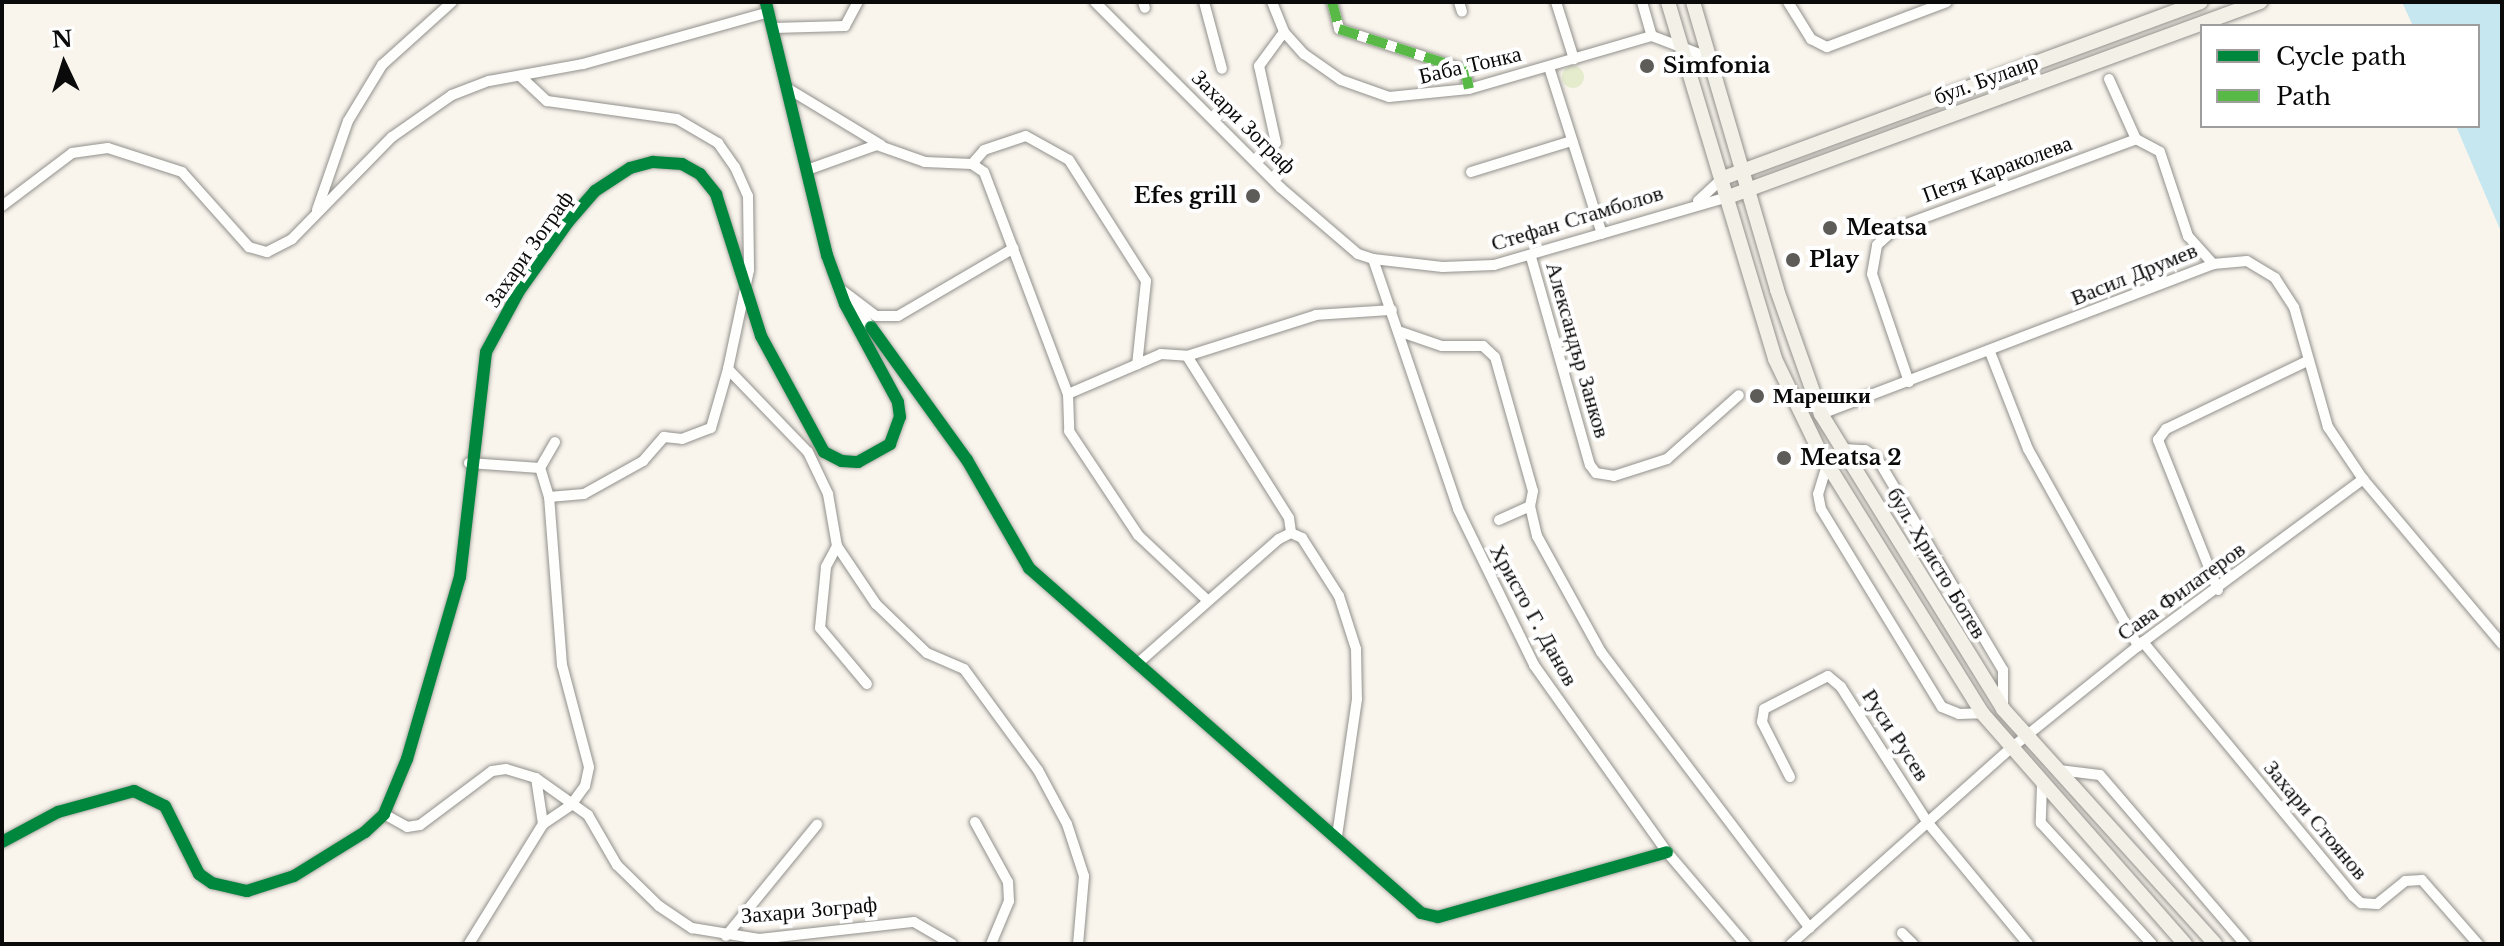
<!DOCTYPE html>
<meta charset="utf-8">
<style>
body{margin:0}
#map{position:relative;width:2504px;height:946px;overflow:hidden;background:#f9f5ed;font-family:"Libre Baskerville",serif}
div>[style]{position:absolute}
[style*='--x']{left:calc(var(--x)*1px);top:calc(var(--y)*1px);width:calc(var(--w)*1px);rotate:calc(var(--a)*1deg)}
.green>*{inset:0;background:#e5ecce}
.round{border-radius:50%}
.water>*{inset:0;background:#c6e7f0}
.roads{filter:drop-shadow(0 0 2px #92908c) drop-shadow(0 0 2px #92908c)}
.street>*{height:10px;margin:-5px;padding:0 5px;transform-origin:5px;border-radius:5px;background:#fefefc}
.secondary>*{height:14px;margin:-7px;padding:0 7px;transform-origin:7px;border-radius:7px;background:#f3f0e7}
.quiet>*{height:10px;margin-top:-5px;transform-origin:0;background:repeating-linear-gradient(90deg,#58b947 0 20px,transparent 0 30px)}
.cycleway>*{height:12px;margin:-6px;padding:0 6px;transform-origin:6px;border-radius:6px;background:#00873e}
.dots>*{width:22px;height:22px;translate:-50% -50%;box-sizing:border-box;border:4px solid #fff;border-radius:50%}
span{translate:-50% -50%;white-space:nowrap;text-align:center;line-height:1.15;-webkit-text-stroke:8px #fff;paint-order:stroke}
.street-label{font-size:22px;color:#0a0a0a}
.poi-label{font-size:22px;color:#0a0a0a;font-weight:700}
.left{translate:0 -50%;text-align:left}
.right{translate:-100% -50%;text-align:right}
.frame{position:absolute;inset:0;border:4px solid #0a0a0a;pointer-events:none}
.legend{position:absolute;left:2200px;top:24px;width:280px;height:104px;box-sizing:border-box;background:#fff;border:2px solid #9d9d9d;margin:0;padding:10px 14px;list-style:none;font-size:24px;color:#0a0a0a}
.legend li{display:flex;align-items:center;gap:16px;height:40px}
.legend b{width:40px;border:2px solid #9d9d9d}
.north{position:absolute;left:24px;top:24px;width:80px;height:80px;-webkit-text-stroke:6px #fff;paint-order:stroke;rotate:356deg;font-size:22px;font-weight:700;line-height:32px;text-align:center;color:#0a0a0a}
.north::after{content:'';display:block;margin:auto;width:28px;height:36px;background:#0a0a0a;clip-path:polygon(50% 0,100% 100%,50% 72%,0 100%)}
</style>
<div id="map">
<div class="green">
<i class="round" style="left:1562px;top:66px;width:22px;height:22px"></i>
</div>
<div class="water">
<i style="clip-path:polygon(2402px 2px,2502px 2px,2502px 234px,2456px 126px,2478px 126px,2478px 26px,2413px 26px)"></i>
</div>
<div class="roads">
<div class="street">
<i style="--x:1095;--y:2;--w:263;--a:45"></i>
<i style="--x:1281;--y:188;--w:101;--a:40.6"></i>
<i style="--x:1358;--y:254;--w:16;--a:18"></i>
<i style="--x:1373;--y:259;--w:70;--a:6.5"></i>
<i style="--x:1443;--y:267;--w:51;--a:-2.2"></i>
<i style="--x:1494;--y:265;--w:244;--a:-16.2"></i>
<i style="--x:1143;--y:2;--w:6;--a:72"></i>
<i style="--x:1204;--y:2;--w:69;--a:75"></i>
<i style="--x:1272;--y:2;--w:32;--a:68"></i>
<i style="--x:1284;--y:32;--w:30;--a:48"></i>
<i style="--x:1304;--y:54;--w:45;--a:35.1"></i>
<i style="--x:1341;--y:80;--w:51;--a:19.5"></i>
<i style="--x:1389;--y:97;--w:80;--a:-5.7"></i>
<i style="--x:1469;--y:89;--w:191;--a:-16.2"></i>
<i style="--x:1652;--y:36;--w:62;--a:20.8"></i>
<i style="--x:1332;--y:2;--w:28;--a:75"></i>
<i style="--x:1339;--y:29;--w:133;--a:18"></i>
<i style="--x:1465;--y:70;--w:19;--a:78"></i>
<i style="--x:1459;--y:2;--w:10;--a:73"></i>
<i style="--x:1556;--y:2;--w:60;--a:72.5"></i>
<i style="--x:1642;--y:2;--w:35;--a:74"></i>
<i style="--x:1788;--y:2;--w:44;--a:58.1"></i>
<i style="--x:1811;--y:39;--w:18;--a:27"></i>
<i style="--x:1827;--y:47;--w:128;--a:-20.6"></i>
<i style="--x:773;--y:28;--w:72;--a:-1.6"></i>
<i style="--x:845;--y:26;--w:27;--a:-62"></i>
<i style="--x:1549;--y:67;--w:175;--a:72.4"></i>
<i style="--x:520;--y:76;--w:37;--a:43"></i>
<i style="--x:547;--y:101;--w:131;--a:7.9"></i>
<i style="--x:677;--y:119;--w:48;--a:30.3"></i>
<i style="--x:718;--y:143;--w:29;--a:55"></i>
<i style="--x:735;--y:167;--w:32;--a:66"></i>
<i style="--x:748;--y:196;--w:74;--a:89.2"></i>
<i style="--x:749;--y:270;--w:101;--a:102"></i>
<i style="--x:728;--y:369;--w:115;--a:46.1"></i>
<i style="--x:808;--y:452;--w:47;--a:64.5"></i>
<i style="--x:828;--y:494;--w:53;--a:80.2"></i>
<i style="--x:837;--y:546;--w:70;--a:56.1"></i>
<i style="--x:876;--y:604;--w:71;--a:43.9"></i>
<i style="--x:927;--y:653;--w:40;--a:23.4"></i>
<i style="--x:964;--y:669;--w:125;--a:53.8"></i>
<i style="--x:1038;--y:770;--w:61;--a:61.8"></i>
<i style="--x:1067;--y:824;--w:55;--a:71.9"></i>
<i style="--x:1084;--y:876;--w:68;--a:95"></i>
<i style="--x:2109;--y:79;--w:66;--a:65.8"></i>
<i style="--x:2136;--y:139;--w:27;--a:28"></i>
<i style="--x:2160;--y:152;--w:89;--a:71.6"></i>
<i style="--x:2188;--y:236;--w:38;--a:48"></i>
<i style="--x:787;--y:88;--w:110;--a:31.2"></i>
<i style="--x:1276;--y:143;--w:79;--a:-102.4"></i>
<i style="--x:1259;--y:66;--w:42;--a:-53.7"></i>
<i style="--x:972;--y:164;--w:18;--a:-49"></i>
<i style="--x:984;--y:150;--w:44;--a:-18.4"></i>
<i style="--x:1026;--y:136;--w:49;--a:29.2"></i>
<i style="--x:1069;--y:160;--w:143;--a:57.5"></i>
<i style="--x:1146;--y:281;--w:84;--a:96.1"></i>
<i style="--x:807;--y:170;--w:74;--a:-19.7"></i>
<i style="--x:877;--y:145;--w:51;--a:19.5"></i>
<i style="--x:925;--y:162;--w:47;--a:2.4"></i>
<i style="--x:972;--y:164;--w:14;--a:34"></i>
<i style="--x:984;--y:172;--w:237;--a:69.3"></i>
<i style="--x:1068;--y:394;--w:37;--a:88"></i>
<i style="--x:1069;--y:431;--w:125;--a:56.4"></i>
<i style="--x:1138;--y:535;--w:93;--a:43.3"></i>
<i style="--x:1471;--y:172;--w:106;--a:-17.1"></i>
<i style="--x:1698;--y:201;--w:34;--a:-43"></i>
<i style="--x:2;--y:206;--w:88;--a:-37.1"></i>
<i style="--x:72;--y:153;--w:36;--a:-8"></i>
<i style="--x:108;--y:148;--w:78;--a:18"></i>
<i style="--x:182;--y:172;--w:101;--a:48.2"></i>
<i style="--x:249;--y:247;--w:19;--a:16"></i>
<i style="--x:267;--y:252;--w:28;--a:-27"></i>
<i style="--x:292;--y:239;--w:143;--a:-45.6"></i>
<i style="--x:392;--y:137;--w:73;--a:-35"></i>
<i style="--x:452;--y:95;--w:40;--a:-21"></i>
<i style="--x:489;--y:81;--w:96;--a:-10.3"></i>
<i style="--x:583;--y:64;--w:193;--a:-15.6"></i>
<i style="--x:317;--y:210;--w:94;--a:-70.8"></i>
<i style="--x:348;--y:121;--w:66;--a:-58.7"></i>
<i style="--x:382;--y:65;--w:94;--a:-42"></i>
<i style="--x:1531;--y:257;--w:216;--a:74.2"></i>
<i style="--x:1590;--y:465;--w:10;--a:53"></i>
<i style="--x:1596;--y:473;--w:18;--a:9"></i>
<i style="--x:1614;--y:476;--w:56;--a:-17.8"></i>
<i style="--x:1667;--y:459;--w:96;--a:-41.6"></i>
<i style="--x:1373;--y:259;--w:264;--a:71.2"></i>
<i style="--x:1458;--y:509;--w:174;--a:64"></i>
<i style="--x:1534;--y:665;--w:229;--a:54.6"></i>
<i style="--x:1667;--y:852;--w:121;--a:49.7"></i>
<i style="--x:839;--y:288;--w:46;--a:37.1"></i>
<i style="--x:876;--y:316;--w:22;--a:0"></i>
<i style="--x:898;--y:316;--w:134;--a:-30.4"></i>
<i style="--x:846;--y:305;--w:19;--a:32"></i>
<i style="--x:862;--y:315;--w:179;--a:54.1"></i>
<i style="--x:967;--y:460;--w:125;--a:60.1"></i>
<i style="--x:1029;--y:568;--w:522;--a:41.35"></i>
<i style="--x:1421;--y:913;--w:17;--a:13"></i>
<i style="--x:1438;--y:917;--w:238;--a:-15.8"></i>
<i style="--x:1401;--y:332;--w:43;--a:18.9"></i>
<i style="--x:1442;--y:346;--w:41;--a:0"></i>
<i style="--x:1483;--y:346;--w:16;--a:43"></i>
<i style="--x:1495;--y:357;--w:139;--a:74.2"></i>
<i style="--x:1533;--y:491;--w:15;--a:101"></i>
<i style="--x:1530;--y:506;--w:31;--a:77"></i>
<i style="--x:1537;--y:536;--w:132;--a:61.1"></i>
<i style="--x:1601;--y:652;--w:346;--a:52.9"></i>
<i style="--x:1990;--y:352;--w:104;--a:68.6"></i>
<i style="--x:2028;--y:449;--w:226;--a:60.8"></i>
<i style="--x:1187;--y:356;--w:191;--a:57.8"></i>
<i style="--x:1289;--y:518;--w:15;--a:82"></i>
<i style="--x:1909;--y:382;--w:114;--a:-108.9"></i>
<i style="--x:1872;--y:274;--w:29;--a:-80"></i>
<i style="--x:1877;--y:245;--w:25;--a:-42"></i>
<i style="--x:1896;--y:228;--w:256;--a:-20.3"></i>
<i style="--x:1068;--y:394;--w:101;--a:-23.3"></i>
<i style="--x:1161;--y:354;--w:26;--a:4"></i>
<i style="--x:1187;--y:356;--w:135;--a:-17.6"></i>
<i style="--x:1316;--y:315;--w:76;--a:-3.8"></i>
<i style="--x:1821;--y:414;--w:420;--a:-20.9"></i>
<i style="--x:2213;--y:264;--w:34;--a:-5"></i>
<i style="--x:2247;--y:261;--w:33;--a:31"></i>
<i style="--x:2275;--y:278;--w:35;--a:57"></i>
<i style="--x:2294;--y:307;--w:125;--a:74.2"></i>
<i style="--x:2328;--y:427;--w:63;--a:56.1"></i>
<i style="--x:2363;--y:479;--w:216;--a:49.9"></i>
<i style="--x:1843;--y:449;--w:22;--a:3"></i>
<i style="--x:1865;--y:450;--w:14;--a:34"></i>
<i style="--x:1877;--y:458;--w:247;--a:59.3"></i>
<i style="--x:2003;--y:670;--w:39;--a:90"></i>
<i style="--x:469;--y:463;--w:71;--a:4"></i>
<i style="--x:1827;--y:465;--w:30;--a:107"></i>
<i style="--x:1818;--y:494;--w:15;--a:79"></i>
<i style="--x:1821;--y:509;--w:232;--a:58.6"></i>
<i style="--x:1942;--y:707;--w:18;--a:22"></i>
<i style="--x:1959;--y:714;--w:23;--a:-2"></i>
<i style="--x:549;--y:497;--w:35;--a:-5"></i>
<i style="--x:584;--y:494;--w:68;--a:-29.2"></i>
<i style="--x:643;--y:461;--w:32;--a:-49"></i>
<i style="--x:664;--y:437;--w:18;--a:6"></i>
<i style="--x:682;--y:439;--w:31;--a:-21"></i>
<i style="--x:711;--y:428;--w:61;--a:-73.9"></i>
<i style="--x:1499;--y:520;--w:34;--a:-24"></i>
<i style="--x:837;--y:546;--w:24;--a:118"></i>
<i style="--x:826;--y:567;--w:61;--a:95.6"></i>
<i style="--x:820;--y:628;--w:73;--a:50"></i>
<i style="--x:2218;--y:590;--w:162;--a:-111.8"></i>
<i style="--x:2158;--y:440;--w:14;--a:-54"></i>
<i style="--x:2166;--y:429;--w:157;--a:-25.7"></i>
<i style="--x:2143;--y:642;--w:330;--a:50.4"></i>
<i style="--x:2353;--y:896;--w:11;--a:41"></i>
<i style="--x:2361;--y:903;--w:16;--a:4"></i>
<i style="--x:2377;--y:904;--w:36;--a:-39"></i>
<i style="--x:2405;--y:881;--w:17;--a:-3"></i>
<i style="--x:2422;--y:880;--w:85;--a:48.8"></i>
<i style="--x:1137;--y:664;--w:189;--a:-41.4"></i>
<i style="--x:1279;--y:539;--w:13;--a:-27"></i>
<i style="--x:1291;--y:533;--w:12;--a:24"></i>
<i style="--x:1302;--y:538;--w:69;--a:57.5"></i>
<i style="--x:1339;--y:596;--w:56;--a:72.2"></i>
<i style="--x:1356;--y:649;--w:50;--a:88.9"></i>
<i style="--x:1357;--y:699;--w:138;--a:98.3"></i>
<i style="--x:2059;--y:770;--w:41;--a:7"></i>
<i style="--x:2100;--y:775;--w:223;--a:49.4"></i>
<i style="--x:1790;--y:777;--w:62;--a:-117"></i>
<i style="--x:1762;--y:722;--w:13;--a:-81"></i>
<i style="--x:1764;--y:709;--w:72;--a:-27.3"></i>
<i style="--x:1828;--y:676;--w:17;--a:40"></i>
<i style="--x:1841;--y:687;--w:161;--a:57.4"></i>
<i style="--x:1928;--y:823;--w:157;--a:50.4"></i>
<i style="--x:536;--y:778;--w:64;--a:35.4"></i>
<i style="--x:588;--y:815;--w:58;--a:59.9"></i>
<i style="--x:617;--y:865;--w:59;--a:44.3"></i>
<i style="--x:659;--y:906;--w:40;--a:34"></i>
<i style="--x:692;--y:928;--w:68;--a:9.3"></i>
<i style="--x:759;--y:939;--w:156;--a:-6.3"></i>
<i style="--x:914;--y:922;--w:44;--a:30.1"></i>
<i style="--x:2042;--y:785;--w:38;--a:92"></i>
<i style="--x:2041;--y:823;--w:164;--a:47.5"></i>
<i style="--x:384;--y:814;--w:26;--a:29"></i>
<i style="--x:407;--y:827;--w:13;--a:-9"></i>
<i style="--x:420;--y:825;--w:90;--a:-36.9"></i>
<i style="--x:492;--y:771;--w:14;--a:-8"></i>
<i style="--x:506;--y:769;--w:31;--a:17"></i>
<i style="--x:536;--y:778;--w:47;--a:81.3"></i>
<i style="--x:543;--y:824;--w:141;--a:121.7"></i>
<i style="--x:975;--y:822;--w:68;--a:61.2"></i>
<i style="--x:1008;--y:882;--w:19;--a:87"></i>
<i style="--x:1009;--y:901;--w:47;--a:112.7"></i>
<i style="--x:543;--y:824;--w:34;--a:-34"></i>
<i style="--x:571;--y:805;--w:24;--a:-54"></i>
<i style="--x:585;--y:786;--w:19;--a:-78"></i>
<i style="--x:589;--y:767;--w:106;--a:-104.8"></i>
<i style="--x:562;--y:665;--w:169;--a:-94.4"></i>
<i style="--x:549;--y:497;--w:30;--a:-107"></i>
<i style="--x:540;--y:468;--w:30;--a:-60"></i>
<i style="--x:2;--y:842;--w:64;--a:-28.2"></i>
<i style="--x:58;--y:812;--w:79;--a:-15.4"></i>
<i style="--x:134;--y:791;--w:34;--a:26"></i>
<i style="--x:165;--y:806;--w:76;--a:63.4"></i>
<i style="--x:199;--y:874;--w:16;--a:35"></i>
<i style="--x:212;--y:883;--w:36;--a:13"></i>
<i style="--x:247;--y:891;--w:49;--a:-17.7"></i>
<i style="--x:294;--y:876;--w:84;--a:-31.8"></i>
<i style="--x:365;--y:832;--w:26;--a:-43"></i>
<i style="--x:384;--y:814;--w:60;--a:-67.3"></i>
<i style="--x:407;--y:759;--w:190;--a:-73.8"></i>
<i style="--x:460;--y:577;--w:226;--a:-83.4"></i>
<i style="--x:486;--y:352;--w:69;--a:-61.6"></i>
<i style="--x:519;--y:291;--w:85;--a:-54.6"></i>
<i style="--x:568;--y:222;--w:41;--a:-48.9"></i>
<i style="--x:595;--y:191;--w:42;--a:-33.3"></i>
<i style="--x:630;--y:168;--w:24;--a:-15"></i>
<i style="--x:653;--y:162;--w:29;--a:4"></i>
<i style="--x:682;--y:164;--w:21;--a:29"></i>
<i style="--x:700;--y:174;--w:26;--a:51"></i>
<i style="--x:716;--y:194;--w:149;--a:72.4"></i>
<i style="--x:761;--y:336;--w:132;--a:61.5"></i>
<i style="--x:824;--y:452;--w:20;--a:27"></i>
<i style="--x:842;--y:461;--w:16;--a:4"></i>
<i style="--x:858;--y:462;--w:37;--a:-29"></i>
<i style="--x:890;--y:444;--w:29;--a:-70"></i>
<i style="--x:900;--y:417;--w:15;--a:-98"></i>
<i style="--x:898;--y:402;--w:111;--a:-118.4"></i>
<i style="--x:845;--y:304;--w:52;--a:-110.2"></i>
<i style="--x:827;--y:255;--w:260;--a:-103.6"></i>
<i style="--x:1902;--y:933;--w:16;--a:45"></i>
<i style="--x:726;--y:936;--w:144;--a:-50.7"></i>
<i style="--x:1791;--y:944;--w:293;--a:-41.7"></i>
<i style="--x:2010;--y:749;--w:171;--a:-38.8"></i>
<i style="--x:2143;--y:642;--w:274;--a:-36.5"></i>
</div>
<div class="secondary">
<i style="--x:1668;--y:2;--w:373;--a:73.3"></i>
<i style="--x:1775;--y:359;--w:106;--a:64.2"></i>
<i style="--x:1821;--y:454;--w:305;--a:58.1"></i>
<i style="--x:1982;--y:713;--w:308;--a:48.7"></i>
<i style="--x:1693;--y:2;--w:300;--a:73.7"></i>
<i style="--x:1777;--y:290;--w:132;--a:70.5"></i>
<i style="--x:1821;--y:414;--w:347;--a:58.3"></i>
<i style="--x:2003;--y:709;--w:316;--a:47.9"></i>
<i style="--x:1723;--y:178;--w:509;--a:-20.21"></i>
<i style="--x:1728;--y:197;--w:567;--a:-20.13"></i>
</div>
</div>
<div class="quiet">
<i style="--x:1332;--y:2;--w:28;--a:75"></i>
<i style="--x:1339;--y:29;--w:133;--a:18"></i>
<i style="--x:1465;--y:70;--w:19;--a:78"></i>
</div>
<div class="cycleway">
<i style="--x:871;--y:327;--w:164;--a:54.2"></i>
<i style="--x:967;--y:460;--w:125;--a:60.1"></i>
<i style="--x:1029;--y:568;--w:522;--a:41.35"></i>
<i style="--x:1421;--y:913;--w:17;--a:13"></i>
<i style="--x:1438;--y:917;--w:238;--a:-15.8"></i>
<i style="--x:2;--y:842;--w:64;--a:-28.2"></i>
<i style="--x:58;--y:812;--w:79;--a:-15.4"></i>
<i style="--x:134;--y:791;--w:34;--a:26"></i>
<i style="--x:165;--y:806;--w:76;--a:63.4"></i>
<i style="--x:199;--y:874;--w:16;--a:35"></i>
<i style="--x:212;--y:883;--w:36;--a:13"></i>
<i style="--x:247;--y:891;--w:49;--a:-17.7"></i>
<i style="--x:294;--y:876;--w:84;--a:-31.8"></i>
<i style="--x:365;--y:832;--w:26;--a:-43"></i>
<i style="--x:384;--y:814;--w:60;--a:-67.3"></i>
<i style="--x:407;--y:759;--w:190;--a:-73.8"></i>
<i style="--x:460;--y:577;--w:226;--a:-83.4"></i>
<i style="--x:486;--y:352;--w:69;--a:-61.6"></i>
<i style="--x:519;--y:291;--w:85;--a:-54.6"></i>
<i style="--x:568;--y:222;--w:41;--a:-48.9"></i>
<i style="--x:595;--y:191;--w:42;--a:-33.3"></i>
<i style="--x:630;--y:168;--w:24;--a:-15"></i>
<i style="--x:653;--y:162;--w:29;--a:4"></i>
<i style="--x:682;--y:164;--w:21;--a:29"></i>
<i style="--x:700;--y:174;--w:26;--a:51"></i>
<i style="--x:716;--y:194;--w:149;--a:72.4"></i>
<i style="--x:761;--y:336;--w:132;--a:61.5"></i>
<i style="--x:824;--y:452;--w:20;--a:27"></i>
<i style="--x:842;--y:461;--w:16;--a:4"></i>
<i style="--x:858;--y:462;--w:37;--a:-29"></i>
<i style="--x:890;--y:444;--w:29;--a:-70"></i>
<i style="--x:900;--y:417;--w:15;--a:-98"></i>
<i style="--x:898;--y:402;--w:111;--a:-118.4"></i>
<i style="--x:845;--y:304;--w:52;--a:-110.2"></i>
<i style="--x:827;--y:255;--w:260;--a:-103.6"></i>
</div>
<div class="dots">
<i style="left:1647px;top:66px;background:#5e5c59"></i>
<i style="left:1253px;top:196px;background:#5e5c59"></i>
<i style="left:1830px;top:228px;background:#5e5c59"></i>
<i style="left:1793px;top:260px;background:#5e5c59"></i>
<i style="left:1757px;top:396px;background:#5e5c59"></i>
<i style="left:1784px;top:458px;background:#5e5c59"></i>
</div>
<div class="street-label">
<span style="left:1470px;top:65px;rotate:-13deg">Баба Тонка</span>
<span style="left:1986px;top:79px;rotate:-20deg">бул. Булаир</span>
<span style="left:1244px;top:122px;rotate:45deg">Захари Зограф</span>
<span style="left:1997px;top:169px;rotate:-20deg">Петя Караколева</span>
<span style="left:1577px;top:218px;rotate:-17deg">Стефан Стамболов</span>
<span style="left:529px;top:249px;rotate:-55deg">Захари Зограф</span>
<span style="left:2134px;top:274px;rotate:-22deg">Васил Друмев</span>
<span style="left:1578px;top:350px;rotate:74deg">Александър Занков</span>
<span style="left:1937px;top:563px;rotate:59deg">бул. Христо Ботев</span>
<span style="left:2181px;top:591px;rotate:-36deg">Сава Филатеров</span>
<span style="left:1534px;top:615px;rotate:61deg">Христо Г. Данов</span>
<span style="left:1896px;top:735px;rotate:57deg">Руси Русев</span>
<span style="left:2316px;top:820px;rotate:50deg">Захари Стоянов</span>
<span style="left:809px;top:910px;rotate:-5deg">Захари Зограф</span>
</div>
<div class="poi-label">
<span class="left" style="left:1663px;top:66px">Simfonia</span>
<span class="right" style="left:1237px;top:196px">Efes grill</span>
<span class="left" style="left:1846px;top:228px">Meatsa</span>
<span class="left" style="left:1809px;top:260px">Play</span>
<span class="left" style="left:1773px;top:396px">Марешки</span>
<span class="left" style="left:1800px;top:458px">Meatsa 2</span>
</div>
<div class="frame"></div>
<ul class="legend">
<li><b style="height:10px;background:#00873e"></b>Cycle path</li>
<li><b style="height:10px;background:#58b947"></b>Path</li>
</ul>
<div class="north">N</div>
</div>
